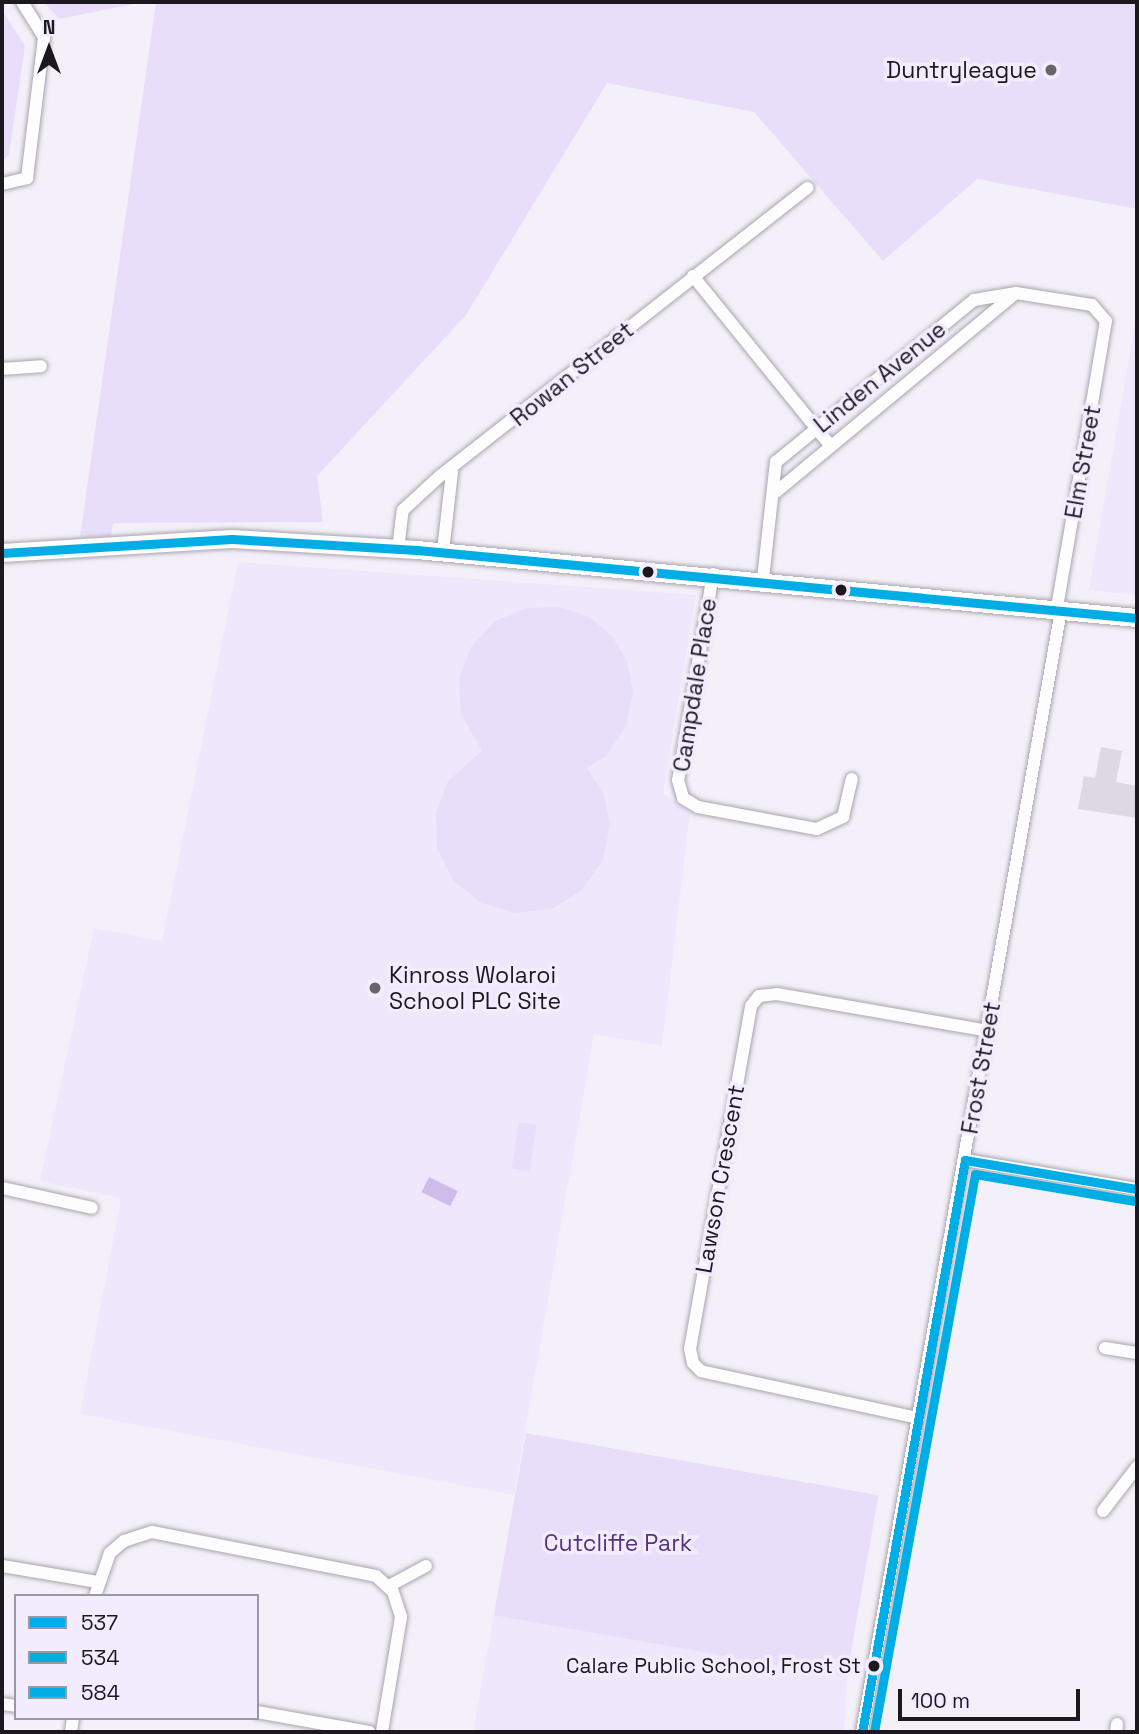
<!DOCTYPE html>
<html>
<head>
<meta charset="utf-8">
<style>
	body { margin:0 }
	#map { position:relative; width:1139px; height:1734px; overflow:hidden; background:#f4f0fa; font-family:"Space Grotesk",sans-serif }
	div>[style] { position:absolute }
	.built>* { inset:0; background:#efe7fc }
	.green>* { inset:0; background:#e9def9; transform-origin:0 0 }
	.water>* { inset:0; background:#d0bceb; transform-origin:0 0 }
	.building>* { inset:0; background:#ddd9e2 }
	.roads { filter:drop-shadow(0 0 2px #a8a5ad) drop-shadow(0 0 2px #a8a5ad) }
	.street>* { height:12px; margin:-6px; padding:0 6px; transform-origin:6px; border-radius:6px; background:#fdfdfe }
	.secondary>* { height:18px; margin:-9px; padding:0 9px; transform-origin:9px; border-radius:9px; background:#fdfdfe }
	.bus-1>* { height:9px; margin:-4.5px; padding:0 4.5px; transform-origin:4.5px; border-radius:4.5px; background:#01ade5 }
	.bus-2>* { height:9px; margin:-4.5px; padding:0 4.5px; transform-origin:4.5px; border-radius:4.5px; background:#01ade5 }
	.bus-3>* { height:9px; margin:-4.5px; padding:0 4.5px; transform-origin:4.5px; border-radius:4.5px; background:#01ade5 }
	.dots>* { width:19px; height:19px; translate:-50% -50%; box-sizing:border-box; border:4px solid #f3ecfe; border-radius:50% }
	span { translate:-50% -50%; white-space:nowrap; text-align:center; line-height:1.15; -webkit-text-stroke:7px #f3ecfe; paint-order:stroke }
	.bus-label { font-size:21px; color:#1b1820 }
	.right { translate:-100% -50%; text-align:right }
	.poi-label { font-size:23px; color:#1b1820 }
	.left { translate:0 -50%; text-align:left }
	.street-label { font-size:23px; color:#1b1820 }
	.park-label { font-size:23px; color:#56337d }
	.frame { position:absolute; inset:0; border:4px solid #1b1820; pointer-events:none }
	.legend { position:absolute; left:14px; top:1594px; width:245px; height:126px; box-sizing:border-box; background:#f3ecfe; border:2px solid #9d97a5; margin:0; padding:9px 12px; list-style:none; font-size:21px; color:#1b1820 }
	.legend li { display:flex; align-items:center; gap:14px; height:35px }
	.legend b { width:35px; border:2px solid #9d97a5 }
	.north { position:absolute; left:14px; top:14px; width:70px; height:70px; -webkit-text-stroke:5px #f3ecfe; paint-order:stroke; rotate:0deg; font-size:19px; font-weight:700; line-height:28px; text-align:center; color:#1b1820 }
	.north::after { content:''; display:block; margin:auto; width:24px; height:32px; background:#1b1820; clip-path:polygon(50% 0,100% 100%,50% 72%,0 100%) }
	.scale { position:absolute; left:898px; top:1689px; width:182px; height:32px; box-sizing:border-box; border:4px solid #1b1820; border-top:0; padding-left:9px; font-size:21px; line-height:24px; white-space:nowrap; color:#1b1820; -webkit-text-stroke:5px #f3ecfe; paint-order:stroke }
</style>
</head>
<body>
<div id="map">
	<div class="built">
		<div style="clip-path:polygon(1137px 311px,1137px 595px,1089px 590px)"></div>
		<div style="clip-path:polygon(238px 562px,696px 595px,663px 793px,690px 812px,662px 1046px,594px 1034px,514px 1495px,80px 1414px,121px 1198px,40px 1181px,94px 928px,162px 941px)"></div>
		<div style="clip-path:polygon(494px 1615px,847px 1674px,844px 1732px,473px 1732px)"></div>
	</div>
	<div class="green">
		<div style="clip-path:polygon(44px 2px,145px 2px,59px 19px)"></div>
		<div style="clip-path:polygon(156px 2px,1137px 2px,1137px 209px,977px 179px,883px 261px,754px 112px,607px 83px,466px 315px,317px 476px,323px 522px,113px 523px,111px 536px,80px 537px)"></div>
		<div style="clip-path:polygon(2px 10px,25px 46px,9px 155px,2px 161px)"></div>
		<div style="clip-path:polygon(560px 607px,589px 617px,612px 636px,627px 661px,633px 691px,626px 726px,606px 756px,587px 768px,604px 795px,610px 825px,603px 860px,582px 890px,552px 909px,516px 913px,481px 903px,453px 880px,437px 848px,436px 813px,448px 781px,482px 751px,461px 714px,459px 679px,471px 647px,494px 622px,526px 608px)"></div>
		<div style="left:519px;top:1122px;width:18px;height:47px;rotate:9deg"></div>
		<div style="left:526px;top:1433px;width:358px;height:185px;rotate:10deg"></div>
	</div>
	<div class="water">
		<div style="left:429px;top:1177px;width:32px;height:17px;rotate:26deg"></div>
	</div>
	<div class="building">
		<div style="clip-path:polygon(1101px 747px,1122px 751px,1116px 782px,1137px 786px,1137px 818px,1078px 809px,1084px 776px,1095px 778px)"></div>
	</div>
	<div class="roads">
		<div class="street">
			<div style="left:2px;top:184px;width:26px;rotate:-13deg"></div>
			<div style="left:27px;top:178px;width:142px;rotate:-83.1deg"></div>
			<div style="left:44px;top:37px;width:41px;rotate:-122.2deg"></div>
			<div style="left:693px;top:276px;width:216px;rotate:51deg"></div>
			<div style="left:2px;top:369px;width:39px;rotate:-4deg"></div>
			<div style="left:776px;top:492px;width:308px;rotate:-39.7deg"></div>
			<div style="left:398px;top:549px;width:39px;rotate:-83deg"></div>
			<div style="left:403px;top:510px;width:50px;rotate:-42.6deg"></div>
			<div style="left:440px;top:476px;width:467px;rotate:-38.1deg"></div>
			<div style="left:443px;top:551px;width:80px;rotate:-83.5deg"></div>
			<div style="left:713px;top:574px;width:209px;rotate:99.6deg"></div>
			<div style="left:678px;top:780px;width:19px;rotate:74deg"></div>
			<div style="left:683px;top:798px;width:17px;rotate:31deg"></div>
			<div style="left:698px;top:807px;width:121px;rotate:10.5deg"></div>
			<div style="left:817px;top:829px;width:29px;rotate:-25deg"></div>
			<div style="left:843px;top:817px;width:39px;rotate:-77deg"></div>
			<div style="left:763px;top:579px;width:118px;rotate:-83.7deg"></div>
			<div style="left:776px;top:462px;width:256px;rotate:-39.3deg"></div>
			<div style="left:974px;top:300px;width:43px;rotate:-9.5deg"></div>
			<div style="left:1016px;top:293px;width:77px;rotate:9deg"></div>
			<div style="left:1092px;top:305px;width:21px;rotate:49deg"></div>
			<div style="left:1106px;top:321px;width:292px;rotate:99.7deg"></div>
			<div style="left:965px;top:1160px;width:174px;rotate:9.6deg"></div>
			<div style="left:2px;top:1188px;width:92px;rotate:12.5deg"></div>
			<div style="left:1105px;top:1348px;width:32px;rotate:9deg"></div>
			<div style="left:918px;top:1418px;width:222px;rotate:-167.8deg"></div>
			<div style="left:701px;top:1371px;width:11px;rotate:-135deg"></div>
			<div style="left:693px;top:1363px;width:14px;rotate:-102deg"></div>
			<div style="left:690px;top:1349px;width:348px;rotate:-79.9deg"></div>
			<div style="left:751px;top:1006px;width:13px;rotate:-51deg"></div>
			<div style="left:759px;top:996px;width:18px;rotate:-6deg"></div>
			<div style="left:777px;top:994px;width:214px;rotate:9.9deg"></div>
			<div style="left:1103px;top:1511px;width:56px;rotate:-52.3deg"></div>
			<div style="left:2px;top:1566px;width:97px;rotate:9.5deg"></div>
			<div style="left:389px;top:1586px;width:42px;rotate:-28.4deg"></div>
			<div style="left:95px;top:1596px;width:46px;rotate:-70.8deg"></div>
			<div style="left:110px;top:1553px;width:18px;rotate:-41deg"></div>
			<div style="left:124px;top:1541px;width:29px;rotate:-18deg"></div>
			<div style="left:152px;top:1532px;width:228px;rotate:11.1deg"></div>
			<div style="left:376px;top:1576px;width:23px;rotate:43deg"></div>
			<div style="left:393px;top:1592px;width:26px;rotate:72deg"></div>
			<div style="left:401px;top:1617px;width:117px;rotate:99.4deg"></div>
			<div style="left:2px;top:1704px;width:14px;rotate:8deg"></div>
			<div style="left:257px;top:1712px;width:114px;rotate:10.1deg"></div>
			<div style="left:71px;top:1732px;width:14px;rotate:-82deg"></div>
			<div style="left:862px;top:1732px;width:1140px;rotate:-79.94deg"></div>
			<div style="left:1116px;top:1732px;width:8px;rotate:-83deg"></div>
		</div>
		<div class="secondary">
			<div style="left:2px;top:553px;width:230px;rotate:-3.5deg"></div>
			<div style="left:232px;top:539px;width:185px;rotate:3.4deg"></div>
			<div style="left:417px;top:550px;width:723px;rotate:5.4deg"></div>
		</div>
	</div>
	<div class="bus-1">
		<div style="left:2px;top:553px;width:230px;rotate:-3.5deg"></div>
		<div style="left:232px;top:539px;width:185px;rotate:3.4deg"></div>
		<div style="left:417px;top:550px;width:723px;rotate:5.4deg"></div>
	</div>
	<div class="bus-2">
		<div style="left:862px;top:1732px;width:581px;rotate:-79.79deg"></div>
		<div style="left:965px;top:1160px;width:174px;rotate:9.6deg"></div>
	</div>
	<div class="bus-3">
		<div style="left:874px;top:1732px;width:567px;rotate:-79.74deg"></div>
		<div style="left:975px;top:1174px;width:162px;rotate:9.6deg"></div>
	</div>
	<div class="dots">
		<div style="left:1051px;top:70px;background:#67646c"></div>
		<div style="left:648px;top:572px;background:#1b1820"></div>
		<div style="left:841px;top:590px;background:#1b1820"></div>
		<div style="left:375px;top:988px;background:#67646c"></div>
		<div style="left:874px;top:1666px;background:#1b1820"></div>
	</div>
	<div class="bus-label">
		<span class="right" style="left:861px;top:1666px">Calare Public School, Frost St</span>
	</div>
	<div class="poi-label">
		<span class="right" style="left:1037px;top:70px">Duntryleague</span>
		<span class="left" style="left:389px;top:988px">Kinross Wolaroi<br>School PLC Site</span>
	</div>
	<div class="street-label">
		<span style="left:572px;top:374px;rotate:-39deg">Rowan Street</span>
		<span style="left:880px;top:377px;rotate:-39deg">Linden Avenue</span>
		<span style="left:1083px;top:462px;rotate:-80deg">Elm Street</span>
		<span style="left:695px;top:685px;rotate:-81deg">Campdale Place</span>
		<span style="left:981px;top:1068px;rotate:-80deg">Frost Street</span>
		<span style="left:720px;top:1179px;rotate:-80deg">Lawson Crescent</span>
	</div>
	<div class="park-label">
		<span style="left:618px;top:1543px">Cutcliffe Park</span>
	</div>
	<div class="frame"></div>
	<ul class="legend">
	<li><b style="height:9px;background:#01ade5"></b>537</li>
	<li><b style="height:9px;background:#01ade5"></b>534</li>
	<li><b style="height:9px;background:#01ade5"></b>584</li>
	</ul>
	<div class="north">N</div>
	<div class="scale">100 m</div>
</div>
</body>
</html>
